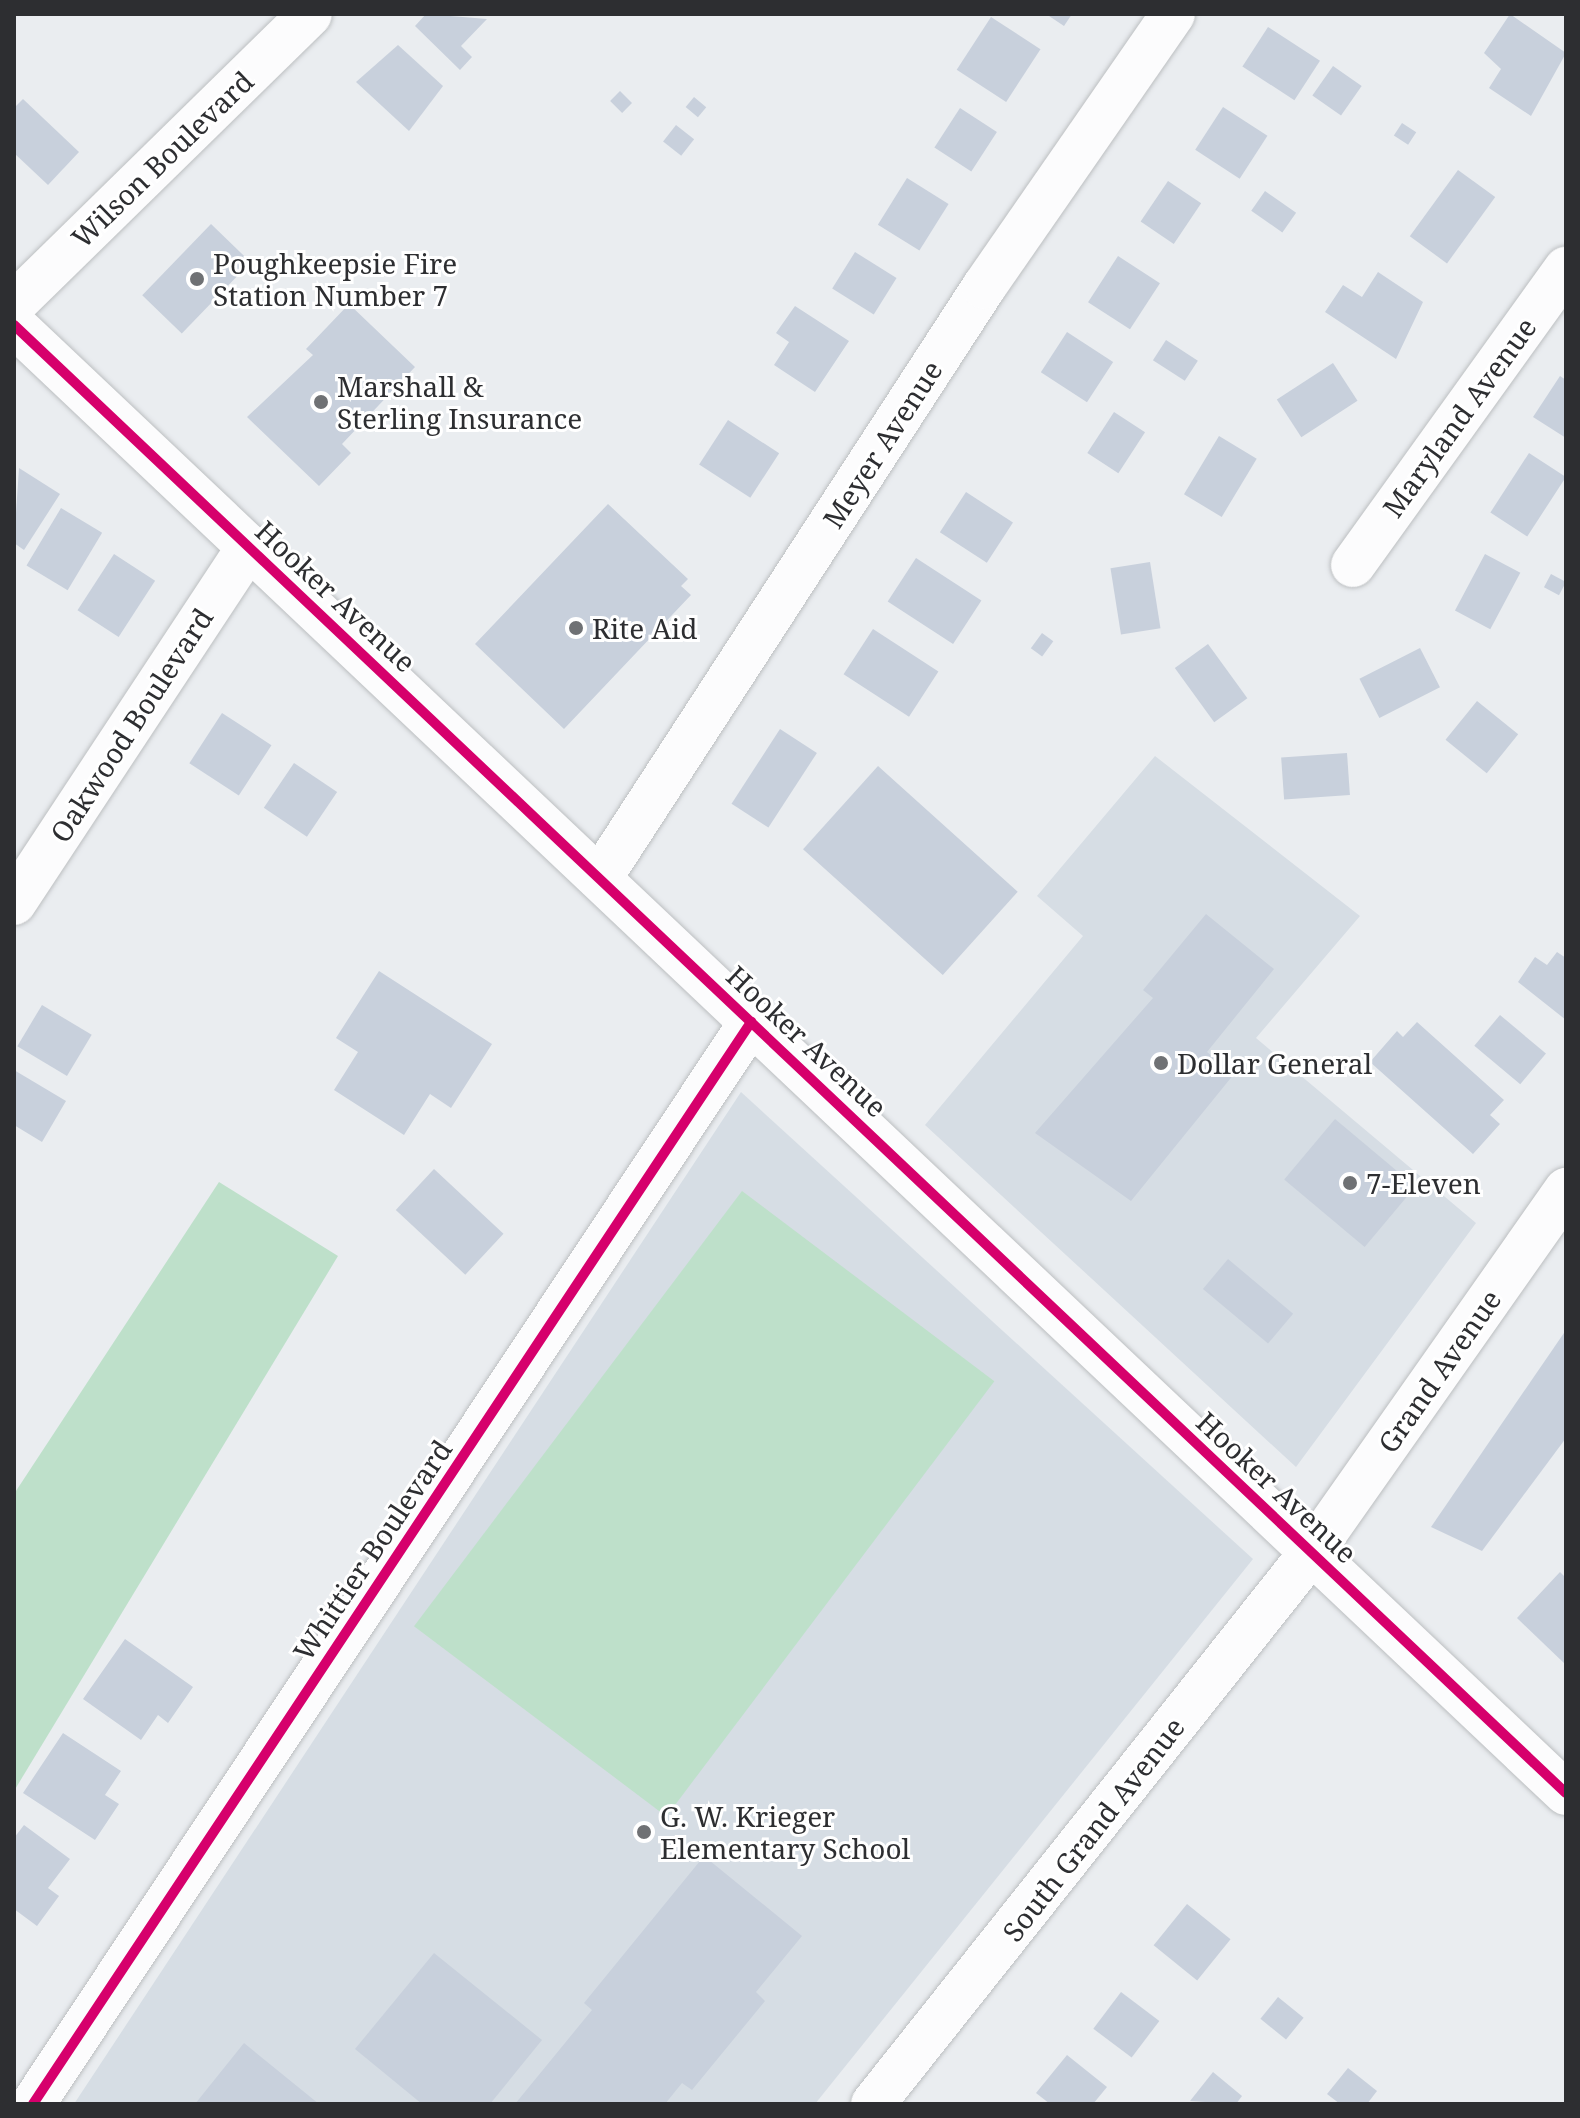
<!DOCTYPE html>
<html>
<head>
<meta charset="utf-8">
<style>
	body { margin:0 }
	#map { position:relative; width:1580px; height:2118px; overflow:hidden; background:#eaedf0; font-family:"Noto Serif",serif }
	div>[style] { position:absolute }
	.built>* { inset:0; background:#d6dde4 }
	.green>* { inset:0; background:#bee0ca; transform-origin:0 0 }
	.building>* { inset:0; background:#c8d0dc; transform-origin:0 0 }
	.roads { filter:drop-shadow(0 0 2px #bcbfc1) drop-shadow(0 0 2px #bcbfc1) }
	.minor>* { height:44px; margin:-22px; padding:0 22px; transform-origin:22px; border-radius:22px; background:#fcfcfd }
	.tertiary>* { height:44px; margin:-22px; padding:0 22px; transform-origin:22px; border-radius:22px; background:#fcfcfd }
	.cycleway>* { height:10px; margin:-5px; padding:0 5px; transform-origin:5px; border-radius:5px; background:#d6006c }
	.dots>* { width:22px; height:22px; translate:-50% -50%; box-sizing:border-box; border:4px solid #fff; border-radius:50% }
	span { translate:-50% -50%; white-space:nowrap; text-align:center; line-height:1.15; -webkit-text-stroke:6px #fff; paint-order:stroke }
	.street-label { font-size:28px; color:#2d2e31 }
	.poi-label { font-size:28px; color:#2d2e31 }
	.left { translate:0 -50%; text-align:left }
	.frame { position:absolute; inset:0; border:16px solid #2d2e31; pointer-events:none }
</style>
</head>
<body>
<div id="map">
	<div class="built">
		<div style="clip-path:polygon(1155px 756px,1360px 916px,1256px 1038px,1476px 1223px,1296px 1467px,925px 1125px,1083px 936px,1037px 896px)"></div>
		<div style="clip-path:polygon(741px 1092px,1253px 1559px,815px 2104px,74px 2104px)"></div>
	</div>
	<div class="green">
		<div style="clip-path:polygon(219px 1182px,338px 1256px,14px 1791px,14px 1494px)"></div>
		<div style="left:742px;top:1191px;width:316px;height:545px;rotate:37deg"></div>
	</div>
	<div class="building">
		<div style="clip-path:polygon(426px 14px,487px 19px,461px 46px,472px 57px,460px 70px,415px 26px)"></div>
		<div style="clip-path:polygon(1046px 14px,1072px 14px,1064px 26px)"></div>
		<div style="clip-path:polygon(1510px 14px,1566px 53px,1531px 116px,1489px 88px,1501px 69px,1484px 53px)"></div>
		<div style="left:991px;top:17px;width:59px;height:63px;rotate:33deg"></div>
		<div style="left:1268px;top:27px;width:62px;height:47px;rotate:33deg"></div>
		<div style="clip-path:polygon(398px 45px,443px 86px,409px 131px,356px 82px)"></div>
		<div style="left:1333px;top:66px;width:35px;height:36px;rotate:35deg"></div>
		<div style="left:620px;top:91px;width:17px;height:14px;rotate:45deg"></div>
		<div style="left:694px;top:97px;width:16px;height:13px;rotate:40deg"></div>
		<div style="clip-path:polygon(23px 99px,79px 152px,48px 185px,14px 153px,14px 108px)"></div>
		<div style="left:1223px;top:107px;width:53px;height:51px;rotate:33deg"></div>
		<div style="left:960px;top:108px;width:44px;height:47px;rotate:33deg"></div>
		<div style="left:1402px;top:123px;width:17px;height:15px;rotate:33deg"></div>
		<div style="left:676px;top:125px;width:23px;height:21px;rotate:38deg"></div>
		<div style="left:1458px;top:170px;width:46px;height:82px;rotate:36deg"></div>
		<div style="left:907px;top:178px;width:49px;height:55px;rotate:32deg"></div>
		<div style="left:1168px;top:181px;width:40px;height:49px;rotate:34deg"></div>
		<div style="left:1265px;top:191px;width:38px;height:24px;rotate:35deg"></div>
		<div style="left:211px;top:224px;width:55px;height:99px;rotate:44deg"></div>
		<div style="left:855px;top:252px;width:49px;height:43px;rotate:32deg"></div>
		<div style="left:1118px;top:256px;width:50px;height:55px;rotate:33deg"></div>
		<div style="clip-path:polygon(1378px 272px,1423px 302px,1396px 359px,1325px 312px,1343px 285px,1362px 297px)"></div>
		<div style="clip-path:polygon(349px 304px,415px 367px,342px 444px,351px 453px,319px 486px,247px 417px,313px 355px,306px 349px)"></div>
		<div style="clip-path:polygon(795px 306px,849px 341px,815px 392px,774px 365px,789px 342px,776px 333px)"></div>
		<div style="left:1067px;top:332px;width:55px;height:48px;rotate:33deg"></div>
		<div style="left:1166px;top:340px;width:38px;height:24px;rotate:33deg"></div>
		<div style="left:1333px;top:363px;width:45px;height:67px;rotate:57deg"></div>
		<div style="clip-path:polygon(1560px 376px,1566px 380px,1566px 438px,1533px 417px)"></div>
		<div style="left:1114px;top:412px;width:37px;height:49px;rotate:33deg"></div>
		<div style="left:728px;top:420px;width:61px;height:53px;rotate:33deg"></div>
		<div style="left:1219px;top:436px;width:44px;height:68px;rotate:31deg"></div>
		<div style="left:1529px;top:453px;width:44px;height:71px;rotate:33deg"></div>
		<div style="clip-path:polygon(19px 468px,60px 494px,24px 550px,14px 543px)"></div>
		<div style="left:966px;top:492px;width:56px;height:48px;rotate:33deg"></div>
		<div style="clip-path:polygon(608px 504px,688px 579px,681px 586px,691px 595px,564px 729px,475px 644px)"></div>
		<div style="left:61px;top:508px;width:48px;height:67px;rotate:31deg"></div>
		<div style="left:114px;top:554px;width:49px;height:67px;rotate:33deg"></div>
		<div style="left:1485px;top:554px;width:40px;height:64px;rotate:28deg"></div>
		<div style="left:916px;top:558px;width:78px;height:52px;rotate:33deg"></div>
		<div style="left:1150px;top:562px;width:67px;height:40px;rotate:81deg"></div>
		<div style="left:1551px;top:574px;width:17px;height:15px;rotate:28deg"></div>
		<div style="left:873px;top:629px;width:78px;height:54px;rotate:33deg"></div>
		<div style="left:1042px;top:633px;width:14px;height:19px;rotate:36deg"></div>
		<div style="left:1208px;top:644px;width:67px;height:41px;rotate:54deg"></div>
		<div style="left:1420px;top:648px;width:44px;height:68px;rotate:63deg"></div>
		<div style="left:1477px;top:701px;width:53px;height:50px;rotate:39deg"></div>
		<div style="left:222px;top:713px;width:59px;height:60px;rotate:33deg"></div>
		<div style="left:780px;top:729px;width:44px;height:89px;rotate:33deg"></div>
		<div style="left:1347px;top:753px;width:42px;height:66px;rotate:86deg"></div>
		<div style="left:294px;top:763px;width:52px;height:54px;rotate:34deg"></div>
		<div style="left:878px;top:766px;width:188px;height:112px;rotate:42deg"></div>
		<div style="clip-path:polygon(1206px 914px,1274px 969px,1207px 1052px,1234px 1074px,1131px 1201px,1035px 1133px,1153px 998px,1143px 990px)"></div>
		<div style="clip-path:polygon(1557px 952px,1566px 958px,1566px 1020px,1518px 982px,1535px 957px,1547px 965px)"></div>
		<div style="clip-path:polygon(379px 971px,492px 1044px,451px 1108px,430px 1094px,404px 1135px,334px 1090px,358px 1052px,336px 1038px)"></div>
		<div style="left:42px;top:1005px;width:58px;height:48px;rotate:31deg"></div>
		<div style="left:1500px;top:1015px;width:60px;height:40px;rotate:40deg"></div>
		<div style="clip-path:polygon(1417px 1022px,1504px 1100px,1490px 1115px,1500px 1124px,1473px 1154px,1370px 1062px,1397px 1031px,1403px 1037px)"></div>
		<div style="clip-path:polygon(14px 1070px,66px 1101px,42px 1142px,14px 1125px)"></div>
		<div style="left:1335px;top:1119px;width:105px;height:79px;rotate:40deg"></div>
		<div style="left:434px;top:1169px;width:95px;height:56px;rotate:43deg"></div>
		<div style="left:1228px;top:1259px;width:85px;height:39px;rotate:40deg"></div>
		<div style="clip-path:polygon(1566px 1330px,1566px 1438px,1482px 1551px,1431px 1527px)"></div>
		<div style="clip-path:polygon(1560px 1572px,1566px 1578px,1566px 1665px,1517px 1618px)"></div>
		<div style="clip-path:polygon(125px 1639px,193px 1687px,168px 1723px,158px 1715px,141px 1740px,83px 1699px)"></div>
		<div style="clip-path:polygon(63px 1733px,121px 1771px,105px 1795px,119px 1804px,95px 1840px,23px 1793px)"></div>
		<div style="clip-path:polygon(24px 1825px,70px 1859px,48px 1888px,59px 1896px,37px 1926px,14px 1909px,14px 1838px)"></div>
		<div style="clip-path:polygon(704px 1856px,802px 1936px,756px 1992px,765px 2001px,692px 2090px,682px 2083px,665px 2104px,515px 2104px,592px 2010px,584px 2003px)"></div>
		<div style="left:1187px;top:1904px;width:56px;height:53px;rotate:39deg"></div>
		<div style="clip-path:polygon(434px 1953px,542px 2040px,490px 2104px,422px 2104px,355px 2049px)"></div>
		<div style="left:1121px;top:1992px;width:48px;height:46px;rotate:37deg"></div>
		<div style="left:1278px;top:1997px;width:33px;height:28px;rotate:39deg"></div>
		<div style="clip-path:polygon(244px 2043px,319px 2104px,195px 2104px)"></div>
		<div style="clip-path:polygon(1067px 2055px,1107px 2087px,1093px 2104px,1050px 2104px,1036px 2093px)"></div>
		<div style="clip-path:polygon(1348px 2068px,1377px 2091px,1367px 2104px,1340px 2104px,1327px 2094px)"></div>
		<div style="clip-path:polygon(1213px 2072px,1242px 2096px,1236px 2104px,1190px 2101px)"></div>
	</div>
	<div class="roads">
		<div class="minor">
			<div style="left:14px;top:304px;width:414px;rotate:-44.4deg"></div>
			<div style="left:1353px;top:565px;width:365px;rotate:-54.3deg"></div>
			<div style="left:600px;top:878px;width:705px;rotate:-56.99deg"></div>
			<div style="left:984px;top:287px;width:332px;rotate:-55.3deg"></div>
			<div style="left:14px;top:903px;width:427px;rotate:-56.6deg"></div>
			<div style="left:33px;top:2104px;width:1299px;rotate:-56.43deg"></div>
			<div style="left:873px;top:2104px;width:704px;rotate:-51.52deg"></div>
			<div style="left:1311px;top:1553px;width:444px;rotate:-54.9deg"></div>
		</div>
		<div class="tertiary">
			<div style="left:14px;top:325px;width:2136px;rotate:43.41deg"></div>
		</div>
	</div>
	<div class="cycleway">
		<div style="left:14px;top:325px;width:2136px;rotate:43.41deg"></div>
		<div style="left:33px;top:2104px;width:1299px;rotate:-56.43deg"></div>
	</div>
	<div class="dots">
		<div style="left:197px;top:279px;background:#6f7174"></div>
		<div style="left:321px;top:402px;background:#6f7174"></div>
		<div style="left:576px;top:628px;background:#6f7174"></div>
		<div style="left:1161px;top:1063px;background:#6f7174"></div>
		<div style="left:1350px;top:1183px;background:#6f7174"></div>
		<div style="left:644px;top:1832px;background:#6f7174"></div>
	</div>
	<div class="street-label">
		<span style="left:162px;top:159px;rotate:-44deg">Wilson Boulevard</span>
		<span style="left:1459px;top:417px;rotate:-54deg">Maryland Avenue</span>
		<span style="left:882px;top:444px;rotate:-57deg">Meyer Avenue</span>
		<span style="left:336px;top:596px;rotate:43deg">Hooker Avenue</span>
		<span style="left:131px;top:725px;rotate:-57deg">Oakwood Boulevard</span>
		<span style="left:807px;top:1041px;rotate:43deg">Hooker Avenue</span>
		<span style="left:1439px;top:1371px;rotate:-55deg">Grand Avenue</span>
		<span style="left:1277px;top:1487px;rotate:43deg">Hooker Avenue</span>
		<span style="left:372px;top:1550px;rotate:-56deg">Whittier Boulevard</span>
		<span style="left:1093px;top:1829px;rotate:-52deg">South Grand Avenue</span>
	</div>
	<div class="poi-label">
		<span class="left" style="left:213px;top:279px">Poughkeepsie Fire<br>Station Number 7</span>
		<span class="left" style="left:337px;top:402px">Marshall &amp;<br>Sterling Insurance</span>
		<span class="left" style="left:592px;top:628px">Rite Aid</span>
		<span class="left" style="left:1177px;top:1063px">Dollar General</span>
		<span class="left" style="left:1366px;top:1183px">7-Eleven</span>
		<span class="left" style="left:660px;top:1832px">G. W. Krieger<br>Elementary School</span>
	</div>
	<div class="frame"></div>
</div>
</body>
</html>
